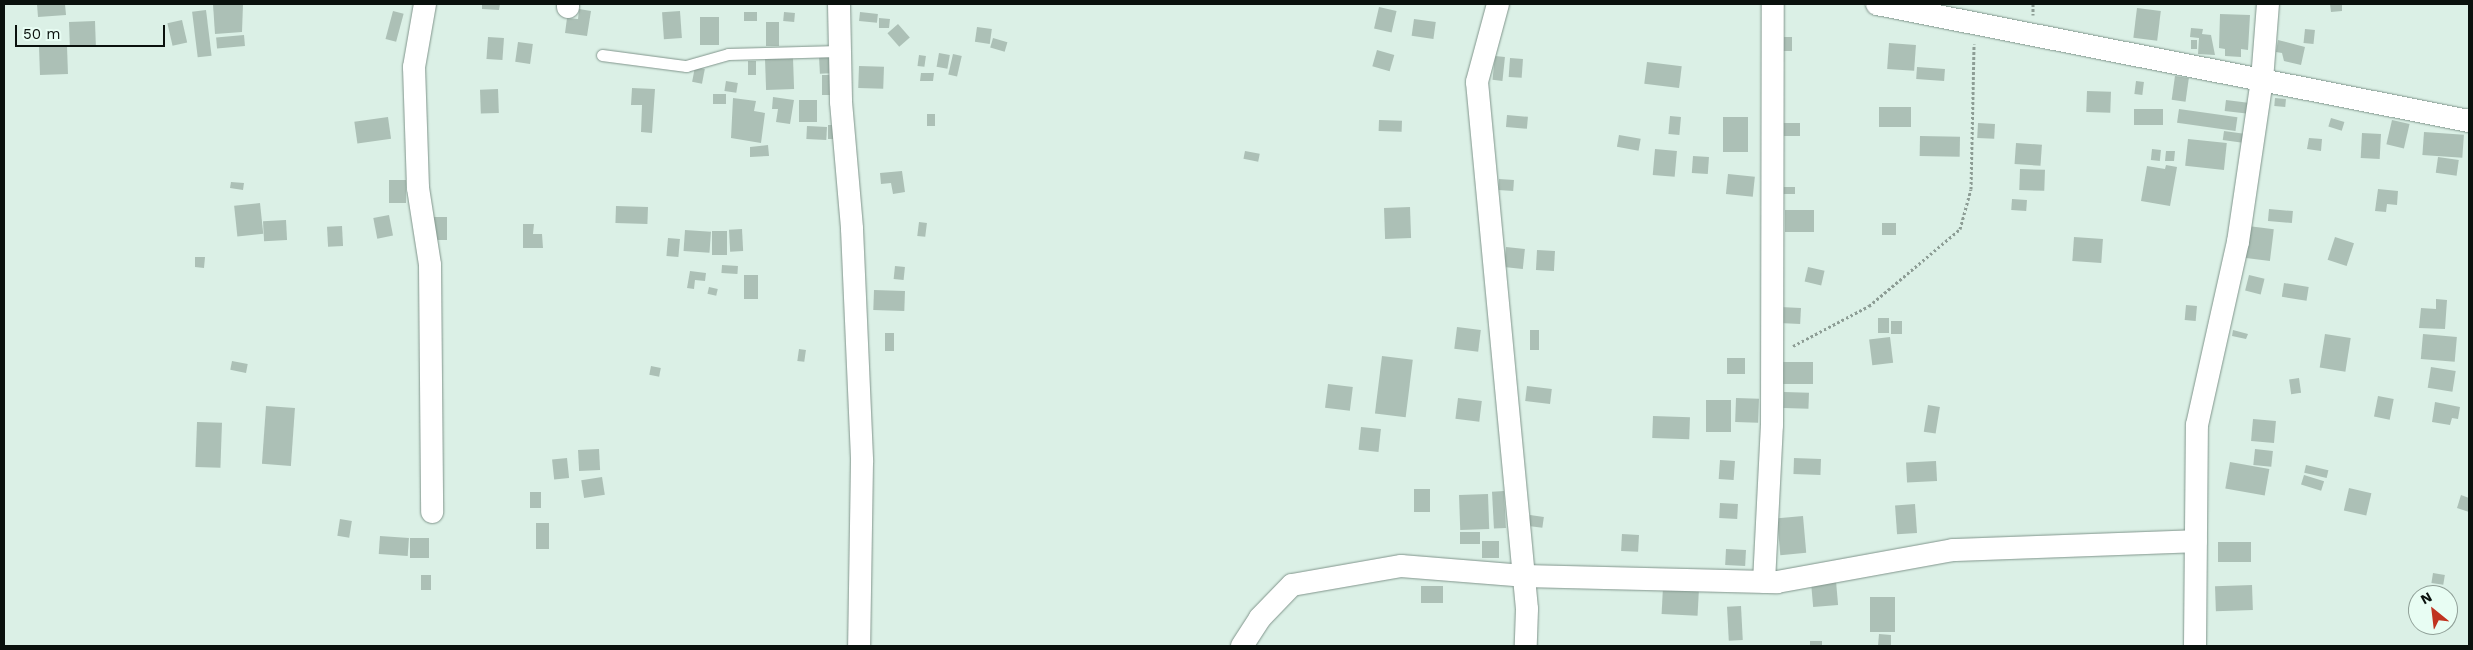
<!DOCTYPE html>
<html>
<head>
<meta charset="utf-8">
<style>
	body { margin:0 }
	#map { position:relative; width:2473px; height:650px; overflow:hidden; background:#dbf0e6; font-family:"Work Sans",sans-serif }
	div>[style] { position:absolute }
	.building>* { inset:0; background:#acc0b6; transform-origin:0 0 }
	.path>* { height:3px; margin-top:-1.5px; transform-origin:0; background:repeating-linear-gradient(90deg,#8d9d95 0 2.5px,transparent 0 5px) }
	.roads { filter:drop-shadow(0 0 1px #81958c) drop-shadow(0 0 1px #81958c) }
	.service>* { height:11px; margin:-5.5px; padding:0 5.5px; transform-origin:5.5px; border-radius:5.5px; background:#fff }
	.minor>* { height:22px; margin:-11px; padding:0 11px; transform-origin:11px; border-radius:11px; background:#fff }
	span { translate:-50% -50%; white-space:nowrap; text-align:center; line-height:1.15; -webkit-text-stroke:5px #e8fdf3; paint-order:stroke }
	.frame { position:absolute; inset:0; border:5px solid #0a110d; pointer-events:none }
	.north { position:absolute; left:2408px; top:585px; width:50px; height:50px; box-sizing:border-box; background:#e8fdf3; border:1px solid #8f9f97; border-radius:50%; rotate:331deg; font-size:14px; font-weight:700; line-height:20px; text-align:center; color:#0a110d }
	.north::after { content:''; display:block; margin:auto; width:18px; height:22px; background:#c03320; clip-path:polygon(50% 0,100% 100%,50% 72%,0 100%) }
	.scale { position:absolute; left:15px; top:25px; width:150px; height:22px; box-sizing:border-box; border:2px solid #0a110d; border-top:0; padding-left:6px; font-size:15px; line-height:18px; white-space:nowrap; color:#0a110d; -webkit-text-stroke:4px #e8fdf3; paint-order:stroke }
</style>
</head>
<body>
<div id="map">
	<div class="building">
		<div style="clip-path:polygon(37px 4px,65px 4px,66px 15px,38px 17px)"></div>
		<div style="clip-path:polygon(213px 4px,243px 4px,242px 32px,215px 34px)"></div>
		<div style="clip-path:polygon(482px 4px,500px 4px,499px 10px,482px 9px)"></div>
		<div style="clip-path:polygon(2330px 4px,2342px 4px,2342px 11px,2331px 12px)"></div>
		<div style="left:1379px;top:7px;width:18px;height:22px;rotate:13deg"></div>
		<div style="left:2137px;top:8px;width:24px;height:30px;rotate:7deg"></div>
		<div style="clip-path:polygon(579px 9px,591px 11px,587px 36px,565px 33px,567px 18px,578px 19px)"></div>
		<div style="left:206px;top:10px;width:46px;height:14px;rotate:83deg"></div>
		<div style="left:393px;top:11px;width:11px;height:29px;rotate:15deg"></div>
		<div style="left:680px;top:11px;width:27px;height:18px;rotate:86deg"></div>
		<div style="left:744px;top:12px;width:13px;height:9px"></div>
		<div style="left:784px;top:12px;width:11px;height:9px;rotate:5deg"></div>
		<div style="left:860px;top:12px;width:18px;height:9px;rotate:6deg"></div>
		<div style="clip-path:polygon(2220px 14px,2250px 15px,2248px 50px,2241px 49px,2241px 57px,2225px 56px,2225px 49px,2219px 48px)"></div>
		<div style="left:700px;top:17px;width:19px;height:28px"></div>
		<div style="clip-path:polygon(879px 18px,890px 19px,889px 28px,879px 28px)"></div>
		<div style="left:1414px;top:19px;width:22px;height:17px;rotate:8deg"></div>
		<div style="left:182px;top:20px;width:23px;height:15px;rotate:77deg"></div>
		<div style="left:95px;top:21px;width:25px;height:26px;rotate:88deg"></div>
		<div style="left:766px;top:22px;width:13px;height:24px"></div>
		<div style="left:898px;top:24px;width:18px;height:14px;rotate:49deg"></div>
		<div style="left:977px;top:27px;width:15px;height:15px;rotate:8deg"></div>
		<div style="clip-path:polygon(2191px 28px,2203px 29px,2202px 34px,2211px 35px,2215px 55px,2198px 54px,2199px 38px,2190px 37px)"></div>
		<div style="left:2305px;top:29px;width:10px;height:14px;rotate:6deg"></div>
		<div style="left:244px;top:35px;width:11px;height:28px;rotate:85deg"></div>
		<div style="left:488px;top:37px;width:16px;height:22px;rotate:4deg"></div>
		<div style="left:1778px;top:37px;width:14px;height:14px"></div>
		<div style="left:993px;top:38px;width:15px;height:10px;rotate:16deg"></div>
		<div style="left:2191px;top:40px;width:6px;height:9px"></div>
		<div style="clip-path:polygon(2278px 40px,2305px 47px,2301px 65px,2284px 61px,2282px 53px,2276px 52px)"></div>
		<div style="left:518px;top:42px;width:15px;height:20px;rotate:8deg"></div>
		<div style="left:1889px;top:43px;width:27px;height:26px;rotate:4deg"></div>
		<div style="left:67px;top:46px;width:28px;height:28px;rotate:88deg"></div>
		<div style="left:1377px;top:50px;width:18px;height:17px;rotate:16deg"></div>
		<div style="left:939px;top:53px;width:11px;height:14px;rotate:10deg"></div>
		<div style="left:953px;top:54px;width:9px;height:21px;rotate:13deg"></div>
		<div style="left:919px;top:55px;width:7px;height:11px;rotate:8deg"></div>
		<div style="left:833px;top:56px;width:17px;height:14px;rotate:87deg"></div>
		<div style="left:1495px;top:56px;width:10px;height:24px;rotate:6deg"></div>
		<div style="left:793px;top:58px;width:31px;height:28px;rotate:88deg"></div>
		<div style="left:1510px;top:58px;width:13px;height:19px;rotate:4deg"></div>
		<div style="left:748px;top:61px;width:8px;height:14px"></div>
		<div style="left:1647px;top:62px;width:35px;height:22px;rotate:7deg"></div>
		<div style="left:859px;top:66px;width:25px;height:22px;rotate:2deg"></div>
		<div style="left:695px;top:67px;width:10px;height:15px;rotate:11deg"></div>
		<div style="left:1917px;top:67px;width:28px;height:12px;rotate:4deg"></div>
		<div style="clip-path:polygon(921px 73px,934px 73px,933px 81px,920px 81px)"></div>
		<div style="left:822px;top:75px;width:16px;height:20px"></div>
		<div style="left:2175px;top:76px;width:14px;height:24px;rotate:8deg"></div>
		<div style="left:726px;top:81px;width:12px;height:10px;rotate:9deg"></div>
		<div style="left:2136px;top:81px;width:8px;height:13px;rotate:7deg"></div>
		<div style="clip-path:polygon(632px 88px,655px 89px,652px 133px,641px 132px,642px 105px,631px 105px)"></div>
		<div style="left:498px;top:89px;width:24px;height:18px;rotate:88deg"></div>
		<div style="left:2087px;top:91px;width:24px;height:21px;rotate:2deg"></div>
		<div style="left:713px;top:94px;width:13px;height:10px"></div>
		<div style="clip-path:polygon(773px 97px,794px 100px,790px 124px,776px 122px,778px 109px,772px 109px)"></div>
		<div style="clip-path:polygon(733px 98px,756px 101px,754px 111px,765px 113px,761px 143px,731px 138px)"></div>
		<div style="left:2275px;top:98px;width:11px;height:8px;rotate:5deg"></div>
		<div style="left:799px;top:100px;width:18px;height:22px"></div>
		<div style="left:2226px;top:100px;width:24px;height:11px;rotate:7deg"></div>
		<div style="left:1879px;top:107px;width:32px;height:20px"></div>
		<div style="left:2134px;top:109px;width:29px;height:16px"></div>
		<div style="left:2179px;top:109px;width:59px;height:14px;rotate:8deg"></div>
		<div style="left:927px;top:114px;width:8px;height:12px"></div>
		<div style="left:1507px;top:115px;width:21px;height:12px;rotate:5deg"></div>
		<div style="left:1670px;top:116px;width:11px;height:18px;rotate:5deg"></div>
		<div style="left:388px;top:117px;width:22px;height:34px;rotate:82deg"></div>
		<div style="left:1723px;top:117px;width:25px;height:35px"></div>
		<div style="left:2331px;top:118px;width:14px;height:9px;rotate:17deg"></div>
		<div style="left:1379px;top:120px;width:23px;height:11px;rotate:2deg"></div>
		<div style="left:2392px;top:120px;width:18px;height:25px;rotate:13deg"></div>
		<div style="left:1780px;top:123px;width:20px;height:13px"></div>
		<div style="left:1978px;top:123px;width:17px;height:15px;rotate:3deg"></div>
		<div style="left:828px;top:125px;width:9px;height:14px"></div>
		<div style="left:807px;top:126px;width:20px;height:13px;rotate:3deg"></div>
		<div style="left:2224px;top:131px;width:22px;height:9px;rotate:8deg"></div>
		<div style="left:2424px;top:132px;width:40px;height:23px;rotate:4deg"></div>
		<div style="left:2362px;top:133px;width:19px;height:25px;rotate:3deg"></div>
		<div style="left:1619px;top:135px;width:22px;height:12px;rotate:10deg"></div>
		<div style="left:1920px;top:136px;width:40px;height:20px;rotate:1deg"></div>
		<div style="clip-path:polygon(2309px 138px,2322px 139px,2321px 151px,2307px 149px)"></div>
		<div style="left:2188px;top:139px;width:39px;height:27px;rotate:6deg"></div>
		<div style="left:2016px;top:143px;width:26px;height:21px;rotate:4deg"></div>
		<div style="clip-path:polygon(768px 145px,769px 156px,750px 157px,750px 147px)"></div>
		<div style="left:1655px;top:149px;width:22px;height:26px;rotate:5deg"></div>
		<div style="left:2152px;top:149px;width:9px;height:11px;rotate:6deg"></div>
		<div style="left:1245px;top:151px;width:15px;height:8px;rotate:11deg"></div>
		<div style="clip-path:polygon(2166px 151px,2175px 151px,2174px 161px,2165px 161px)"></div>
		<div style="left:1693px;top:156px;width:16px;height:17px;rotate:4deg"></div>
		<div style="left:2438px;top:157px;width:21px;height:16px;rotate:8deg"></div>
		<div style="clip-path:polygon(2166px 165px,2177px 167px,2170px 206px,2141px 201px,2147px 166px,2165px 169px)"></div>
		<div style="left:2020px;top:169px;width:25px;height:21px;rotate:2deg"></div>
		<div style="clip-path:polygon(902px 171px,905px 192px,893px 194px,891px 183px,881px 184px,880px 173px)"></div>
		<div style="left:1728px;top:174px;width:27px;height:20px;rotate:6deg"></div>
		<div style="left:1499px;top:179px;width:15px;height:11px;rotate:4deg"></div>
		<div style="left:389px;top:180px;width:17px;height:23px"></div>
		<div style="clip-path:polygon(231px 182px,244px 183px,243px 190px,230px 188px)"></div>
		<div style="left:1781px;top:187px;width:14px;height:7px"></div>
		<div style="clip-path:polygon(2378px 189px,2398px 191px,2397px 205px,2387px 204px,2386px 212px,2375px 211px)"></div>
		<div style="left:2012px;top:199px;width:15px;height:11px;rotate:4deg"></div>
		<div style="left:260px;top:203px;width:31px;height:26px;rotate:84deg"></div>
		<div style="left:616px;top:206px;width:32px;height:17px;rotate:2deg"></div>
		<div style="left:1410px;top:207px;width:31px;height:26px;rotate:88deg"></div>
		<div style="left:2269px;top:209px;width:24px;height:12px;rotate:5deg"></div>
		<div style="left:1785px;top:210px;width:29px;height:22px"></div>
		<div style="left:389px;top:215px;width:21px;height:16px;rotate:79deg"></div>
		<div style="left:429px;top:217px;width:18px;height:23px"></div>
		<div style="left:286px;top:220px;width:20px;height:23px;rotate:87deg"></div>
		<div style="left:919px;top:222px;width:8px;height:14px;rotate:7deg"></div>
		<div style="left:1882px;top:223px;width:14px;height:12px"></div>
		<div style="clip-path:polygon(523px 224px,534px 224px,533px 234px,542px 234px,543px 248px,523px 248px)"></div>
		<div style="left:342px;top:226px;width:20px;height:15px;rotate:87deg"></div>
		<div style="left:2248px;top:226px;width:26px;height:32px;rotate:7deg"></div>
		<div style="left:742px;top:229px;width:22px;height:13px;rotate:87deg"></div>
		<div style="left:685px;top:230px;width:26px;height:21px;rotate:4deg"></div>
		<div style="left:712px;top:231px;width:15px;height:24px"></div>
		<div style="left:2074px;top:237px;width:29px;height:24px;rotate:4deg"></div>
		<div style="left:2335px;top:237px;width:20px;height:24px;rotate:18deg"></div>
		<div style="left:668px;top:238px;width:12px;height:18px;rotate:5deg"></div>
		<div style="left:1506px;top:247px;width:19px;height:20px;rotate:6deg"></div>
		<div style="left:1537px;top:250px;width:18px;height:20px;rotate:3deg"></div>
		<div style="clip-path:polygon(195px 257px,205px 257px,204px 268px,195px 267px)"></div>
		<div style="left:722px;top:265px;width:16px;height:8px;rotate:4deg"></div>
		<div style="left:895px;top:266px;width:10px;height:13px;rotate:6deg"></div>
		<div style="left:1808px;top:267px;width:17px;height:15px;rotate:13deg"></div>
		<div style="clip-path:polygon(690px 271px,706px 273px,705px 281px,695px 280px,694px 289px,687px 288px)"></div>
		<div style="left:744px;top:275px;width:14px;height:24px"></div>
		<div style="left:2249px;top:275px;width:16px;height:16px;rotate:14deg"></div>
		<div style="left:2284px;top:283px;width:25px;height:14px;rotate:9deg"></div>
		<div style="left:709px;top:287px;width:9px;height:7px;rotate:13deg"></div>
		<div style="left:874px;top:290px;width:31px;height:20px;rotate:2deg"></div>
		<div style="clip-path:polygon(2436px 299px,2447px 300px,2445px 329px,2419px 328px,2421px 308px,2436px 309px)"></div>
		<div style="left:2186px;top:305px;width:11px;height:15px;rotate:5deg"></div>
		<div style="left:1780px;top:307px;width:21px;height:16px;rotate:3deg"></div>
		<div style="left:1878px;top:318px;width:11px;height:15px"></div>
		<div style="left:1891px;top:321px;width:11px;height:13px"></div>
		<div style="left:1457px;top:327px;width:24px;height:22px;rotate:7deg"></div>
		<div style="left:1530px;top:330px;width:9px;height:20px"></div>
		<div style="clip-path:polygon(2233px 330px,2248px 334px,2246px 339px,2232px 336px)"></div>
		<div style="left:885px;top:333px;width:9px;height:18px"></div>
		<div style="left:2325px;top:334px;width:26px;height:34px;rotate:9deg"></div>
		<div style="left:2423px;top:334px;width:34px;height:25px;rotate:5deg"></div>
		<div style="left:1890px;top:337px;width:26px;height:21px;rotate:83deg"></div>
		<div style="left:799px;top:349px;width:7px;height:12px;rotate:8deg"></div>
		<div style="left:1382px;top:356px;width:31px;height:58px;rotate:7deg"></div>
		<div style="left:1727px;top:358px;width:18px;height:16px"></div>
		<div style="left:232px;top:361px;width:16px;height:9px;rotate:11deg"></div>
		<div style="left:1782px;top:362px;width:31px;height:22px"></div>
		<div style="left:651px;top:366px;width:10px;height:9px;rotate:11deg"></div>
		<div style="left:2431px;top:367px;width:25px;height:21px;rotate:9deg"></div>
		<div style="left:2299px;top:378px;width:15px;height:10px;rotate:82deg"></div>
		<div style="left:1328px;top:384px;width:25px;height:24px;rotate:7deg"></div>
		<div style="left:1527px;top:386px;width:25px;height:15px;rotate:7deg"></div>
		<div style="left:1784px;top:392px;width:25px;height:16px;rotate:2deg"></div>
		<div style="left:2378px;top:396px;width:16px;height:21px;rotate:11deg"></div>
		<div style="left:1458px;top:398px;width:24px;height:21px;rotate:7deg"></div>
		<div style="left:1736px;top:398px;width:23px;height:24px;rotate:2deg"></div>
		<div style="left:1706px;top:400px;width:25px;height:32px"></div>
		<div style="clip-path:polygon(2435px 402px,2460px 407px,2458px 419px,2452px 418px,2450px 425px,2432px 422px)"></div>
		<div style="left:1928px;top:405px;width:12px;height:27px;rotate:9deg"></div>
		<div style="left:266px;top:406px;width:29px;height:58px;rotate:4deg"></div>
		<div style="left:1653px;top:416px;width:37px;height:22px;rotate:2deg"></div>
		<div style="left:2253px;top:419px;width:23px;height:22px;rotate:5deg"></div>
		<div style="left:197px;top:422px;width:25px;height:45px;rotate:2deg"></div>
		<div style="left:1361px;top:427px;width:20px;height:23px;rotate:6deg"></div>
		<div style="left:599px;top:449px;width:21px;height:21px;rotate:87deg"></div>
		<div style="left:2255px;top:449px;width:18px;height:16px;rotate:6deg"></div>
		<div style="left:567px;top:458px;width:20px;height:15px;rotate:84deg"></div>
		<div style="left:1794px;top:458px;width:27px;height:16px;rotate:2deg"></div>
		<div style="left:1720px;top:460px;width:15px;height:19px;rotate:4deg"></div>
		<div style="left:1936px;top:461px;width:20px;height:30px;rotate:87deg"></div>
		<div style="left:2230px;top:462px;width:40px;height:27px;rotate:10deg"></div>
		<div style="left:2306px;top:465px;width:23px;height:8px;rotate:13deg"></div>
		<div style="left:2304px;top:475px;width:21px;height:10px;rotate:17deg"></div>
		<div style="left:602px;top:477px;width:18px;height:21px;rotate:81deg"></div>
		<div style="left:2349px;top:488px;width:23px;height:23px;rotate:13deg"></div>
		<div style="left:1414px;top:489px;width:16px;height:23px"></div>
		<div style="left:1504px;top:491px;width:37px;height:12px;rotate:87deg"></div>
		<div style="left:530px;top:492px;width:11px;height:16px"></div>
		<div style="left:1488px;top:494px;width:35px;height:29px;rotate:88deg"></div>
		<div style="clip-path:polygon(2461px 495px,2469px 498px,2469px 512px,2457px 508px)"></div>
		<div style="left:1720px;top:503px;width:18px;height:15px;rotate:3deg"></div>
		<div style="left:1915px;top:504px;width:29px;height:20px;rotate:86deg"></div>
		<div style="left:1530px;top:515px;width:14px;height:11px;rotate:8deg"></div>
		<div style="left:1803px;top:516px;width:37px;height:26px;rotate:85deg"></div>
		<div style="left:340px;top:519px;width:12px;height:17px;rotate:9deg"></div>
		<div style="left:536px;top:523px;width:13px;height:26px"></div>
		<div style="left:1460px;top:532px;width:20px;height:12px"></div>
		<div style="left:1622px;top:534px;width:17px;height:17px;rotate:3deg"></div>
		<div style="left:380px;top:536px;width:29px;height:18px;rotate:4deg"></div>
		<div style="left:410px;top:538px;width:19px;height:20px"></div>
		<div style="left:1482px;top:541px;width:17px;height:17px"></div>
		<div style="left:2218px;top:542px;width:33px;height:20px"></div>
		<div style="left:1726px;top:549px;width:20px;height:16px;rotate:3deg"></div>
		<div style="left:2433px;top:573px;width:12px;height:10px;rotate:9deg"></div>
		<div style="left:421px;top:575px;width:10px;height:15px"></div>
		<div style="left:1836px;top:581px;width:24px;height:25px;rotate:85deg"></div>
		<div style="left:2252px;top:585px;width:25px;height:37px;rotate:88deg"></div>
		<div style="left:1421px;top:586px;width:22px;height:17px"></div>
		<div style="left:1663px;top:587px;width:36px;height:27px;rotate:3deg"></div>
		<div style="left:1870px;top:597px;width:25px;height:35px"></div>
		<div style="left:1741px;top:606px;width:34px;height:14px;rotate:87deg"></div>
		<div style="clip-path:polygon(1879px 634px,1891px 635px,1891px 646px,1878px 646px)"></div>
		<div style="left:1810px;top:641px;width:12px;height:5px"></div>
	</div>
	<div class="path">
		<div style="left:2033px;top:4px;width:11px;rotate:90deg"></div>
		<div style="left:1793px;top:346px;width:86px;rotate:-27.8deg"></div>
		<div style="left:1869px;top:306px;width:119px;rotate:-40.2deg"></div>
		<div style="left:1960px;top:229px;width:41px;rotate:-74.6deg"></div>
		<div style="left:1971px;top:189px;width:145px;rotate:-88.8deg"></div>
	</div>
	<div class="roads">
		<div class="service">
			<div style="left:602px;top:55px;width:85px;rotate:7.5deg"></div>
			<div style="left:686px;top:66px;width:44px;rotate:-15.9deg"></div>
			<div style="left:728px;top:54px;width:111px;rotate:-1.5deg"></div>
		</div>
		<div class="minor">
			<div style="left:425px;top:4px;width:64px;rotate:99.9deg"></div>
			<div style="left:414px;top:67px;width:121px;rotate:88.1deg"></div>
			<div style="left:418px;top:188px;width:78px;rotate:81.1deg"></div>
			<div style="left:430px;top:265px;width:247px;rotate:89.5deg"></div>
			<div style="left:568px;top:4px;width:3px;rotate:90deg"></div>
			<div style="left:839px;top:4px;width:98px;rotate:88.8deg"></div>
			<div style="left:841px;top:102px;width:127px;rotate:85deg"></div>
			<div style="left:852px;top:229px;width:233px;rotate:87.5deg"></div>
			<div style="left:862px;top:462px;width:184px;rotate:90.9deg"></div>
			<div style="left:1498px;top:4px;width:81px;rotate:105.1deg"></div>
			<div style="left:1477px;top:82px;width:529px;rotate:84.58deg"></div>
			<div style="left:1527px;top:609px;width:37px;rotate:92deg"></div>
			<div style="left:1877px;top:4px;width:603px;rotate:11.18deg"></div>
			<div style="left:1764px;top:582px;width:157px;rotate:-87.1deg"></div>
			<div style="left:1772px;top:425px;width:421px;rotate:-89.9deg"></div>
			<div style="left:1242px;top:646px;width:33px;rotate:-57deg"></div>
			<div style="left:1260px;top:618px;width:46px;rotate:-45.9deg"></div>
			<div style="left:1292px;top:585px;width:111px;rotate:-9.9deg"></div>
			<div style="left:1401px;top:566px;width:123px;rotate:4.6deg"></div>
			<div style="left:1524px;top:576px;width:253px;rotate:1.4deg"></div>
			<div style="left:1777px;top:582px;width:179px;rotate:-10.3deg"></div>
			<div style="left:1953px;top:550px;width:243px;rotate:-2.1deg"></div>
			<div style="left:2195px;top:646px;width:221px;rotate:-89.5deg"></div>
			<div style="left:2197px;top:425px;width:188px;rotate:-77.4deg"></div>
			<div style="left:2238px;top:242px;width:164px;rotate:-81.6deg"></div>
			<div style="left:2262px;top:80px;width:76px;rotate:-85.5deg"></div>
		</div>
	</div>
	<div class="frame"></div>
	<div class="north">N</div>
	<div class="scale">50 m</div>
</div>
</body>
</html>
